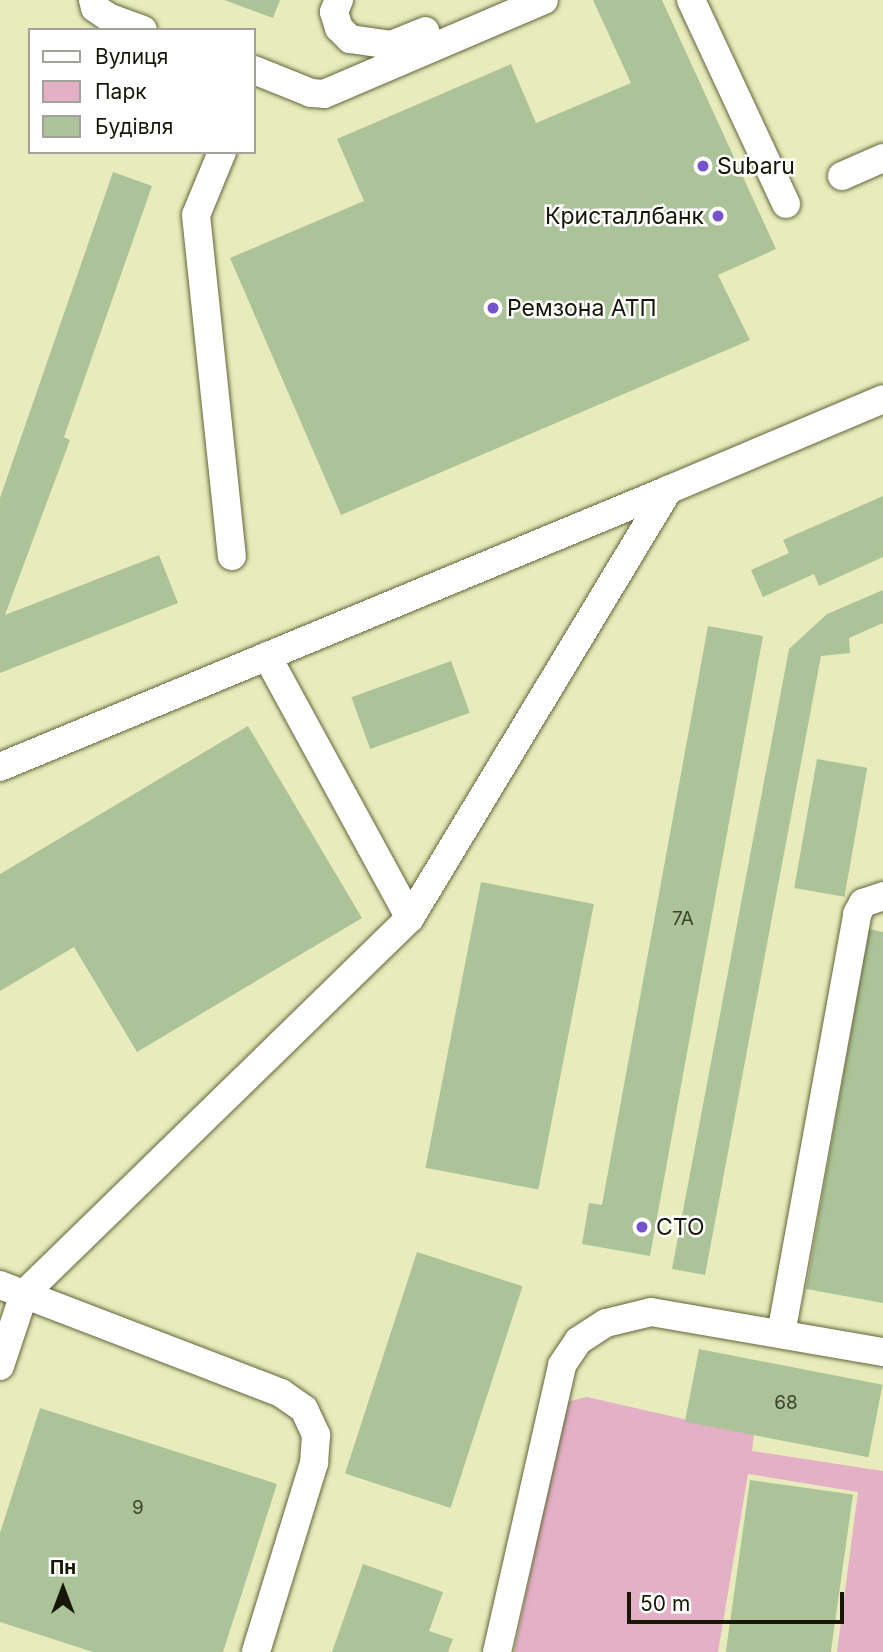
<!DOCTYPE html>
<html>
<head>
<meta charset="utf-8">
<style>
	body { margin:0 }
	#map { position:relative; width:883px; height:1652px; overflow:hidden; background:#e8ecbc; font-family:Inter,sans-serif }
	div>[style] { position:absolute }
	.green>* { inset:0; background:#e4b0c6 }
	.building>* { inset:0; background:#acc399; transform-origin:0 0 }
	.roads { filter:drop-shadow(0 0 2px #62653a) drop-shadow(0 0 2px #62653a) }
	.minor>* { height:28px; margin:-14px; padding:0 14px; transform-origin:14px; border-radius:14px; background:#fff }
	.dots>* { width:19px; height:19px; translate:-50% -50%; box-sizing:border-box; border:4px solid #fff; border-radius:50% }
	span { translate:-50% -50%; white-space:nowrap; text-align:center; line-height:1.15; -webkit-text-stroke:5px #fff; paint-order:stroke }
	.number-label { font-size:19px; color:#3c422b }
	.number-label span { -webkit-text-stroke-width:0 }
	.poi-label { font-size:23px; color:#161706 }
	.left { translate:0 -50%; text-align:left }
	.right { translate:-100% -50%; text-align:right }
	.legend { position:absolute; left:28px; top:28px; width:228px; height:126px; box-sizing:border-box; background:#fff; border:2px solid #a2a29b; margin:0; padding:9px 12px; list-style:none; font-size:21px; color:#161706 }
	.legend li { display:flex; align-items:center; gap:14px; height:35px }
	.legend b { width:35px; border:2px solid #a2a29b }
	.north { position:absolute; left:28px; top:1554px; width:70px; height:70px; -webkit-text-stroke:5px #fff; paint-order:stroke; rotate:0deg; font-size:19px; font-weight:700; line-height:28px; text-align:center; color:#161706 }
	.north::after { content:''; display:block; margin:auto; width:24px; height:32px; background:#161706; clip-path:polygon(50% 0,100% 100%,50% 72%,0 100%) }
	.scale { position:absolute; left:627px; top:1592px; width:217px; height:32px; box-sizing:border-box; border:4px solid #161706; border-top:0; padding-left:9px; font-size:21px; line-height:24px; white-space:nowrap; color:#161706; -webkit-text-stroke:5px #fff; paint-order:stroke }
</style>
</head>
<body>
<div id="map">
	<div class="green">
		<div style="clip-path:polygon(587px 1397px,754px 1435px,752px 1451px,883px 1471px,883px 1652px,837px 1652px,858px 1492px,748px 1474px,718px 1652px,514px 1652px,566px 1402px)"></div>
	</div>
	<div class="building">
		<div style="clip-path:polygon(224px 0,280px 0,273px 18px)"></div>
		<div style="clip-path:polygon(593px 0,662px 0,776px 249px,718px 275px,750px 340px,341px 515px,230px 258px,364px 201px,337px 139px,511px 64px,536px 123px,631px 83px)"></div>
		<div style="clip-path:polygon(113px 172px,152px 186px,64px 437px,70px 440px,5px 615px,159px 555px,178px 603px,0 673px,0 498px)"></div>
		<div style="clip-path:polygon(883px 496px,883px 557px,819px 586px,814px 574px,763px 597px,751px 570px,789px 553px,783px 540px)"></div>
		<div style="clip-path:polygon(883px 590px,883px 623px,849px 638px,850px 653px,821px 656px,705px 1275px,672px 1269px,789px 649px,827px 614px)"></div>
		<div style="clip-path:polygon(708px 626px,763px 636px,650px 1256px,582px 1244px,589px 1203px,602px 1205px)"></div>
		<div style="left:451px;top:661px;width:55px;height:106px;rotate:70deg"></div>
		<div style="clip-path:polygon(248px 726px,362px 918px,137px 1052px,74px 947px,0 991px,0 874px)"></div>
		<div style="left:817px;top:759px;width:51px;height:131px;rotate:10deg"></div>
		<div style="left:481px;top:882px;width:115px;height:291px;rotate:11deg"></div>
		<div style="clip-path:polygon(869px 929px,883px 932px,883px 1303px,806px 1289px)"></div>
		<div style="left:417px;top:1252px;width:111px;height:233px;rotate:18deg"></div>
		<div style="left:699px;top:1349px;width:187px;height:74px;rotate:11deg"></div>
		<div style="clip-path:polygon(40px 1408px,277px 1484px,223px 1652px,93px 1652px,0 1622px,0 1533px)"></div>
		<div style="left:750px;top:1480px;width:104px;height:174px;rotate:8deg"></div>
		<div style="clip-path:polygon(363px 1564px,443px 1592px,429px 1631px,453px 1639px,448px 1652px,332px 1652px)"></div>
	</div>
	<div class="roads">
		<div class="minor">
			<div style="left:93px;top:0;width:8px;rotate:76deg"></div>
			<div style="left:95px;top:8px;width:18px;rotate:34deg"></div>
			<div style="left:110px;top:18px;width:35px;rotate:20deg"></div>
			<div style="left:339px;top:0;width:13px;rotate:113deg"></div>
			<div style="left:334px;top:12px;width:17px;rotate:73deg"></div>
			<div style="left:339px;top:28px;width:16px;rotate:45deg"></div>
			<div style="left:350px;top:39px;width:41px;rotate:8.3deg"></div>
			<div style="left:391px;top:45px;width:37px;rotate:-22deg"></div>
			<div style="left:691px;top:0;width:225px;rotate:65deg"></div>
			<div style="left:254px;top:70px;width:61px;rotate:22deg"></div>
			<div style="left:311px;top:93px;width:13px;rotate:4deg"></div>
			<div style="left:324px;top:94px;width:239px;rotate:-23.1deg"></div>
			<div style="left:222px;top:152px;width:68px;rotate:112.4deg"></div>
			<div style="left:196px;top:215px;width:343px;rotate:84deg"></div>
			<div style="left:842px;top:176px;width:45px;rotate:-23.7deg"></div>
			<div style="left:267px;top:656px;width:298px;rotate:61.4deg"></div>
			<div style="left:0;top:767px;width:723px;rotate:-22.52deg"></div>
			<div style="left:0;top:1285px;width:301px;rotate:21deg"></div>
			<div style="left:281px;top:1393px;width:28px;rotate:35deg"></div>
			<div style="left:304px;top:1409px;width:29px;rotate:65deg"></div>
			<div style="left:316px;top:1435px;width:28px;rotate:94deg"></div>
			<div style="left:314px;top:1463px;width:198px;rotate:107.1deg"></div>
			<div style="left:781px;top:1334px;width:427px;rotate:-79.7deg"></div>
			<div style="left:857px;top:914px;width:13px;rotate:-61deg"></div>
			<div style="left:863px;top:903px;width:21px;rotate:-19deg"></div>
			<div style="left:0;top:1366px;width:76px;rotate:-71.6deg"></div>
			<div style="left:24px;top:1294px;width:539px;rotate:-44.25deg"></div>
			<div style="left:410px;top:918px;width:500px;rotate:-58.9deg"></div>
			<div style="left:668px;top:490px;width:233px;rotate:-22.9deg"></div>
			<div style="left:497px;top:1652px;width:294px;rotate:-77.2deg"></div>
			<div style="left:562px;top:1365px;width:29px;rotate:-56deg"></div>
			<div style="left:578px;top:1341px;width:33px;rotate:-33deg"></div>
			<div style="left:606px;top:1323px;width:46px;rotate:-13.7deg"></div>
			<div style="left:651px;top:1312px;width:235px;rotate:9.8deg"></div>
		</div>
	</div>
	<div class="dots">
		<div style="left:703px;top:166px;background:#7454cd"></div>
		<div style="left:718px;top:216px;background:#7454cd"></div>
		<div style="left:493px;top:308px;background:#7454cd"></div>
		<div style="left:642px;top:1227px;background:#7454cd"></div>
	</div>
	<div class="number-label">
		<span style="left:683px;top:919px">7А</span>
		<span style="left:786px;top:1403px">68</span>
		<span style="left:138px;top:1508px">9</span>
	</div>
	<div class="poi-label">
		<span class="left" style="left:717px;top:166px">Subaru</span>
		<span class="right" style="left:704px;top:216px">Кристаллбанк</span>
		<span class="left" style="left:507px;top:308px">Ремзона АТП</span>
		<span class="left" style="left:656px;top:1227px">СТО</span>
	</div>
	<ul class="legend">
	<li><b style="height:9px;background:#fff"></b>Вулиця</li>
	<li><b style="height:19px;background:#e4b0c6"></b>Парк</li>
	<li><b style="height:19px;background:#acc399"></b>Будівля</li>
	</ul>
	<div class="north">Пн</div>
	<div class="scale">50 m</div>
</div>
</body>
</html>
